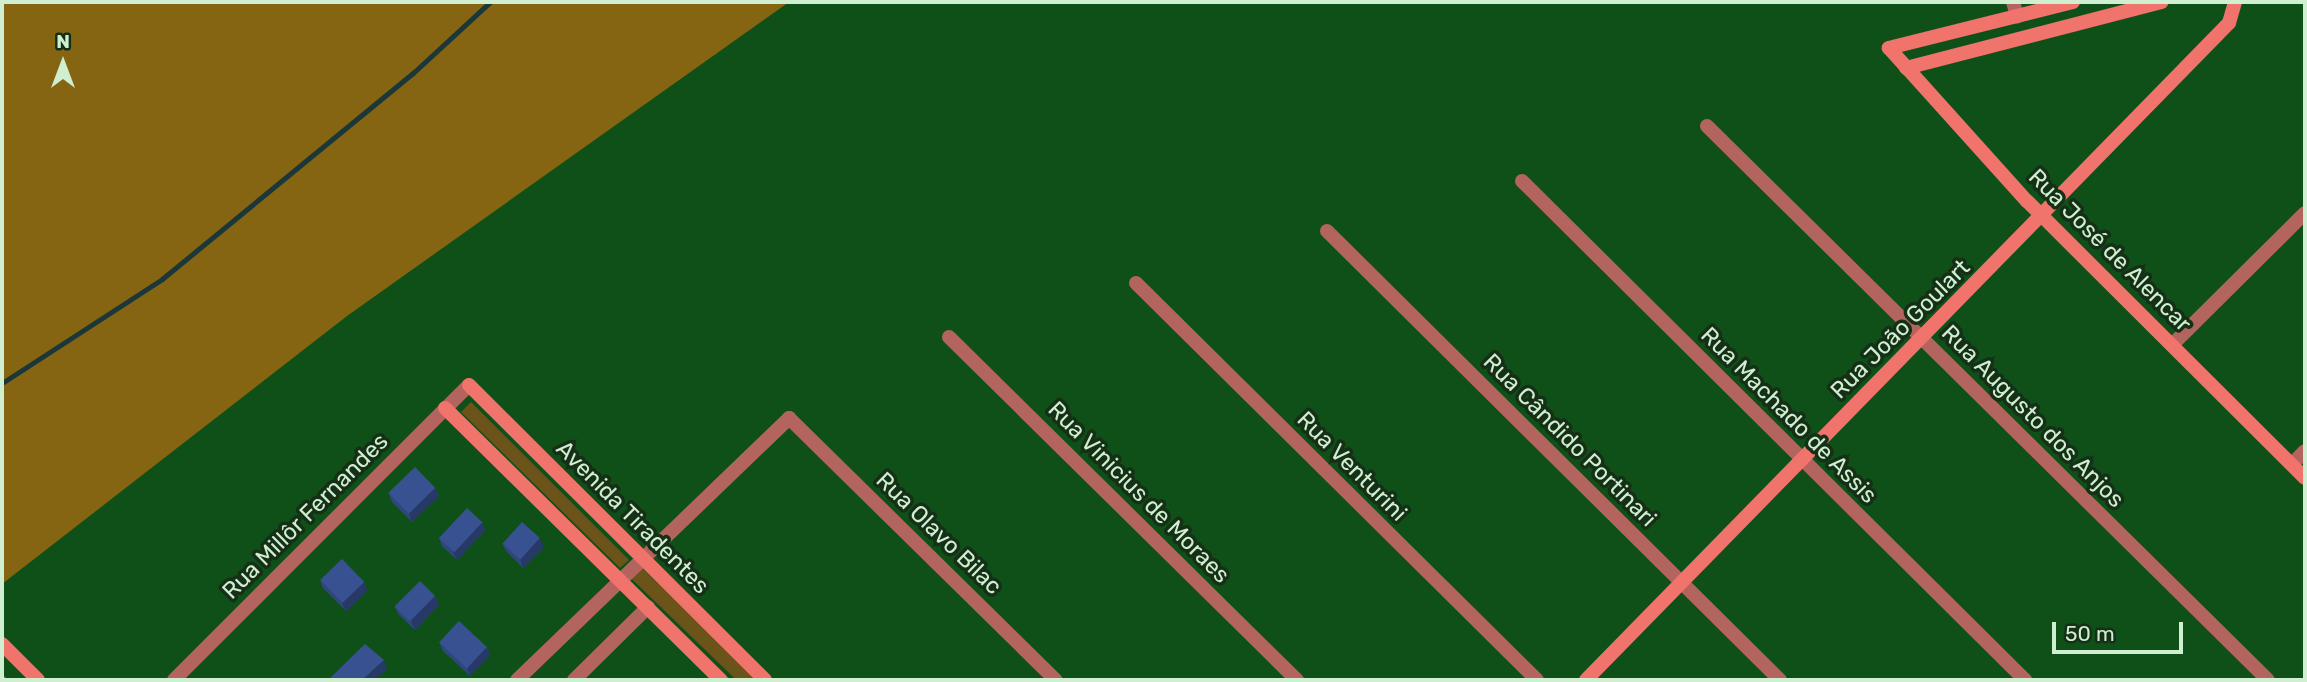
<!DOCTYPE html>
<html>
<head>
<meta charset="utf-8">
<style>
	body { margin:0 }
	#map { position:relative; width:2307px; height:682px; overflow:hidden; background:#0f5018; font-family:Rubik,sans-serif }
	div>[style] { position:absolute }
	.green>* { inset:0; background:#6b5319; transform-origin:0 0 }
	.forest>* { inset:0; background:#856511 }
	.stream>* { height:5px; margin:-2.5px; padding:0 2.5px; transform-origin:2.5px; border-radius:2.5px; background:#1b373a }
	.path>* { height:3.5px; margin-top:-1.75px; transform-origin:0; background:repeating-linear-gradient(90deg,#699a6e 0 3.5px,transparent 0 8.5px) }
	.street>* { height:14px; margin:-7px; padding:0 7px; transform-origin:7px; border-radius:7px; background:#b3645e }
	.secondary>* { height:14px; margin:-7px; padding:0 7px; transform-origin:7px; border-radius:7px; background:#f0736c }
	.wall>* { inset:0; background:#30477d }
	.shaded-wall>* { inset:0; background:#273966 }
	.building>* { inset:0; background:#385291; transform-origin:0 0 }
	span { translate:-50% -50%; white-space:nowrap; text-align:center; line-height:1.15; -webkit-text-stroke:7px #162f17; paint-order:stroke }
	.street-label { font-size:23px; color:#d0efd0 }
	.frame { position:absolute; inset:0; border:4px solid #d0efd0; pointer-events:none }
	.north { position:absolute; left:28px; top:28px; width:70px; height:70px; -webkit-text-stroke:5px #162f17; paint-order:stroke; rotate:0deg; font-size:19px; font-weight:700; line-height:28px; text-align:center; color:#d0efd0 }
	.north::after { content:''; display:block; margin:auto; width:24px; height:32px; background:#d0efd0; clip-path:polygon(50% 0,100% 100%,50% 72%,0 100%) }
	.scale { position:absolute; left:2052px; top:622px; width:131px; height:32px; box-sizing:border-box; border:4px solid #d0efd0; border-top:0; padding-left:9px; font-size:21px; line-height:24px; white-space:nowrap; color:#d0efd0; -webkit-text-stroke:5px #162f17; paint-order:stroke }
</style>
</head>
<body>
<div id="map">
	<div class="green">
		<div style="clip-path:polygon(471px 402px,629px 560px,620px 568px,461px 412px)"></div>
		<div style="left:642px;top:568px;width:160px;height:15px;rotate:44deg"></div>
	</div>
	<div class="forest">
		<div style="clip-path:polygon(2px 2px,789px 2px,347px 316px,2px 584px)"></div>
	</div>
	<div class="stream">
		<div style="left:2px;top:383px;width:191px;rotate:-33deg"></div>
		<div style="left:162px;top:279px;width:325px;rotate:-39.4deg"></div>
		<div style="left:413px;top:73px;width:105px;rotate:-42.7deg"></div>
	</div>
	<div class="path">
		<div style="left:2px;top:677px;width:4px;rotate:45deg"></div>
	</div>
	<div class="street">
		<div style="left:2013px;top:2px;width:15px;rotate:74deg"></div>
		<div style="left:1707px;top:126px;width:788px;rotate:44.64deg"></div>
		<div style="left:1522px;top:181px;width:709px;rotate:44.77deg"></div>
		<div style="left:1327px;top:231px;width:638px;rotate:44.75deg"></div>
		<div style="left:1136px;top:283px;width:564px;rotate:44.71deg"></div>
		<div style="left:949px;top:337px;width:489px;rotate:44.6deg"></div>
		<div style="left:2172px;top:345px;width:187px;rotate:-44.8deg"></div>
		<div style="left:2292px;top:464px;width:18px;rotate:-45deg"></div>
		<div style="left:174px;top:680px;width:417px;rotate:-45deg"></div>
		<div style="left:517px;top:680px;width:378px;rotate:-43.9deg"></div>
		<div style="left:789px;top:418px;width:374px;rotate:44.5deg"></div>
		<div style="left:574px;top:680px;width:104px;rotate:-44.6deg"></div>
	</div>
	<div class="secondary">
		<div style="left:2073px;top:2px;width:190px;rotate:166deg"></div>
		<div style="left:1889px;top:48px;width:206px;rotate:48deg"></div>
		<div style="left:2027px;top:201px;width:392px;rotate:44.9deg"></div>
		<div style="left:1906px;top:68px;width:264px;rotate:-14.5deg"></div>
		<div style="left:469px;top:385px;width:418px;rotate:44.9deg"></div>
		<div style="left:445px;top:408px;width:388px;rotate:44.6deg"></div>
		<div style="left:2px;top:644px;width:51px;rotate:45deg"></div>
		<div style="left:1586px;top:680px;width:919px;rotate:-45.62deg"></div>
		<div style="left:2229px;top:23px;width:22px;rotate:-74deg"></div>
	</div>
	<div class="wall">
		<div style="clip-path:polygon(435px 488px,439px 496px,412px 522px,392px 502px,389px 494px)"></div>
		<div style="clip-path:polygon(482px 522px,485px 531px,457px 560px,442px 546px,439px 538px)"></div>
		<div style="clip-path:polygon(502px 543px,544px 547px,523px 568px,506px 551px)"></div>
		<div style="clip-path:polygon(320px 580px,364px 582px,367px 591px,346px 611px,323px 588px)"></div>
		<div style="clip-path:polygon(435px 596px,439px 605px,415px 630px,399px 615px,395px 607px)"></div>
		<div style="clip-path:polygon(439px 642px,487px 647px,490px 655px,470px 676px,443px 651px)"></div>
	</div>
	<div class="shaded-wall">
		<div style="clip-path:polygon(435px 488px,439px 496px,412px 522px,409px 514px)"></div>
		<div style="clip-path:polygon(482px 522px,485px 531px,457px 560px,453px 552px)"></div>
		<div style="clip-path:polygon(540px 538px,544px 547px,523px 568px,520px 559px)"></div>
		<div style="clip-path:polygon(364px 582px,367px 591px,346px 611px,342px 603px)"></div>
		<div style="clip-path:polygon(435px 596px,439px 605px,415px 630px,411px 621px)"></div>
		<div style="clip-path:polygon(487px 647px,490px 655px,470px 676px,467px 668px)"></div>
		<div style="clip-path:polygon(384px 660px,387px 669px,375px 680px,362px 680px)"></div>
	</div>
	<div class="building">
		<div style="left:415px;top:467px;width:29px;height:37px;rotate:46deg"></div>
		<div style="left:467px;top:508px;width:21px;height:41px;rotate:43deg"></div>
		<div style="left:522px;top:522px;width:24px;height:29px;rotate:42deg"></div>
		<div style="left:342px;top:559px;width:32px;height:30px;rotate:46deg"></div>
		<div style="left:420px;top:581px;width:21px;height:36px;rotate:45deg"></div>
		<div style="left:459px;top:621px;width:38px;height:29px;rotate:43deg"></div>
		<div style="clip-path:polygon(365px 644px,384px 660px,362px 680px,328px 680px)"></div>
	</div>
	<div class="street-label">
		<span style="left:2110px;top:250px;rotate:45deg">Rua José de Alencar</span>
		<span style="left:1900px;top:329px;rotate:-45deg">Rua João Goulart</span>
		<span style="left:1789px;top:415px;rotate:45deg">Rua Machado de Assis</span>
		<span style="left:2033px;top:416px;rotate:45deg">Rua Augusto dos Anjos</span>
		<span style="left:1570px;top:440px;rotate:45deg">Rua Cândido Portinari</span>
		<span style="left:1352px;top:466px;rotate:45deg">Rua Venturini</span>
		<span style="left:1139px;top:492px;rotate:45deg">Rua Vinicius de Moraes</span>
		<span style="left:305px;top:516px;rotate:-45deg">Rua Millôr Fernandes</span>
		<span style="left:633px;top:517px;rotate:45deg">Avenida Tiradentes</span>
		<span style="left:939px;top:533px;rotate:44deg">Rua Olavo Bilac</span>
	</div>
	<div class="frame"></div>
	<div class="north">N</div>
	<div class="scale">50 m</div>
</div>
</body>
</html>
